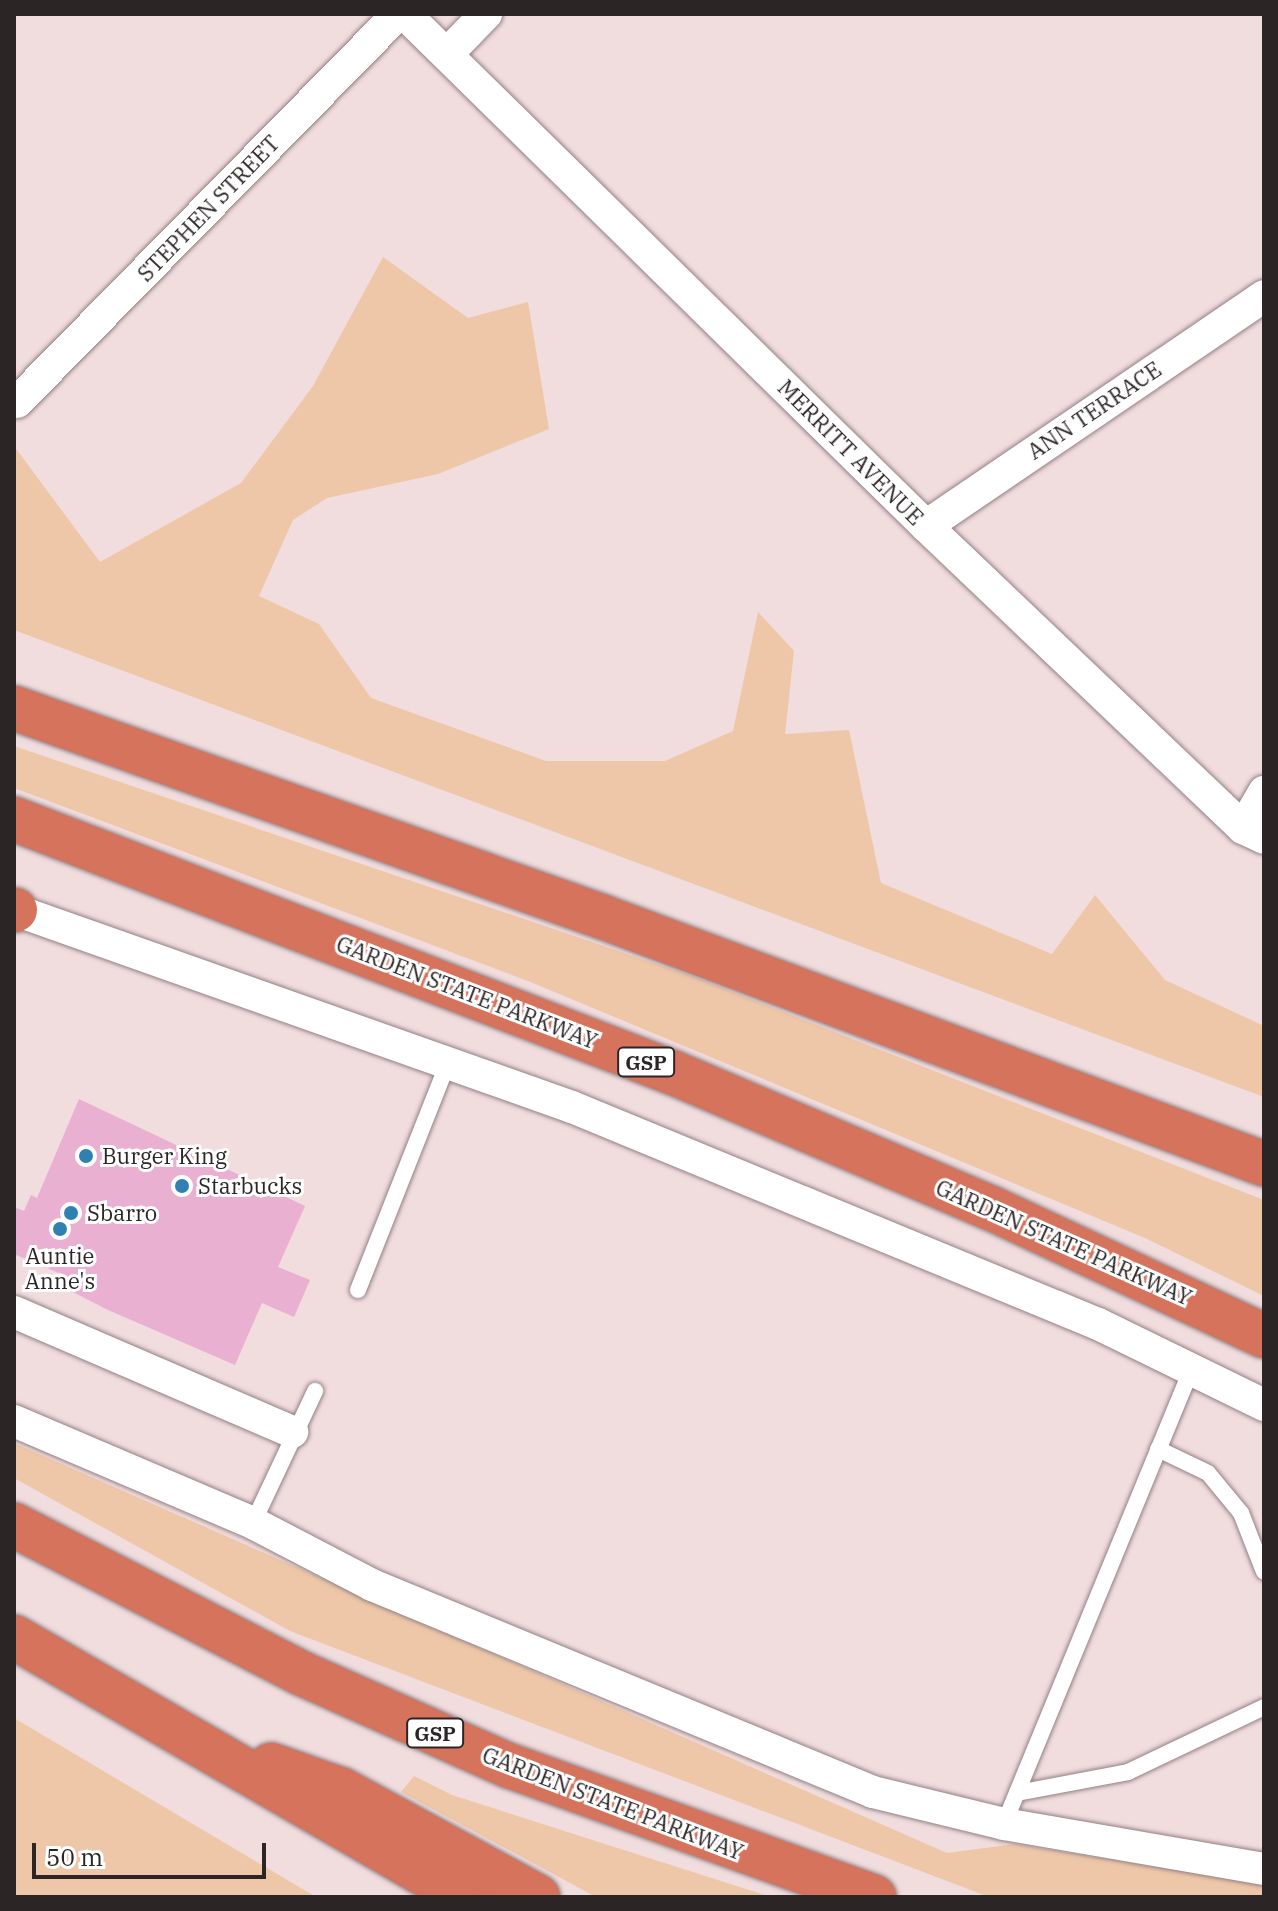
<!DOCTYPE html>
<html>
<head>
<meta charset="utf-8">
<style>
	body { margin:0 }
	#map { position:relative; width:1278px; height:1911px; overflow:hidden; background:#f1dcde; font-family:"IBM Plex Serif",serif }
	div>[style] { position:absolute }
	.green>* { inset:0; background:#eec7a9 }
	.building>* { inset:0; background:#eab0d2 }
	.roads { filter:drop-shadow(0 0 2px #938183) drop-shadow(0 0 2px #938183) }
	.service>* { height:16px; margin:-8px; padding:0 8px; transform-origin:8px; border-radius:8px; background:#fff }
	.minor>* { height:32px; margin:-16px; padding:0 16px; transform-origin:16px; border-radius:16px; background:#fff }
	.motorway>* { height:44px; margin:-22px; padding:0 22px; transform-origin:22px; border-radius:22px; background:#d6735c }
	.dots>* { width:22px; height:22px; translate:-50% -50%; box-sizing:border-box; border:4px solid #fff; border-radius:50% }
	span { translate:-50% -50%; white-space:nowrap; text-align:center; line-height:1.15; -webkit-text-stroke:6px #fff; paint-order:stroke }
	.shield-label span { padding:2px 6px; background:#fff; border:2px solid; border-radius:6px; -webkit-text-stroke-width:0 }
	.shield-label { font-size:20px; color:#2c2526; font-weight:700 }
	.street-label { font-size:22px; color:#2c2526 }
	.poi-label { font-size:22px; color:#2c2526 }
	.left { translate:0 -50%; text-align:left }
	.frame { position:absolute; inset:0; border:16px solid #2c2526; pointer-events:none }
	.scale { position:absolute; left:32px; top:1843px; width:234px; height:36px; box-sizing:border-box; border:4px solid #2c2526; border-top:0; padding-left:10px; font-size:24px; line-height:28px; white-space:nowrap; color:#2c2526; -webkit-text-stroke:6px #fff; paint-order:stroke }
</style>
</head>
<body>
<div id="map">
	<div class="green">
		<div style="clip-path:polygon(383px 257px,468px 318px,528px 302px,549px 429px,438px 474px,327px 498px,293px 520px,259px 596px,319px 624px,371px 698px,546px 761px,665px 761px,733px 731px,758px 612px,794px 651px,785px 734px,849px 730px,881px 883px,1052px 954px,1095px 895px,1165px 980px,1264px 1026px,1264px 1097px,14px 630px,14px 446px,100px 562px,241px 483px,313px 386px)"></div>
		<div style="clip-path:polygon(14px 746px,689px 975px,1264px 1200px,1264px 1296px,1145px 1238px,528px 981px,14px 788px)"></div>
		<div style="clip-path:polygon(14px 1443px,947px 1853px,1015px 1844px,1264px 1884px,1264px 1897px,989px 1897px,290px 1631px,14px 1478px)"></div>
		<div style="clip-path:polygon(14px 1718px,316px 1897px,14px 1897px)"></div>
		<div style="clip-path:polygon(414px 1776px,452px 1795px,771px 1897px,596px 1897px,401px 1792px)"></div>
	</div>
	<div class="building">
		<div style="clip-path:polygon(79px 1099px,305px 1206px,278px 1267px,310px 1280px,294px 1317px,262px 1303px,235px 1365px,108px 1310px,63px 1287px,68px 1277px,14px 1254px,14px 1207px,24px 1211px,31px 1195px,37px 1198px)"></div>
	</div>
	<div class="roads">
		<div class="service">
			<div style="left:358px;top:1290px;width:247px;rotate:-68.4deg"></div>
			<div style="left:1158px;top:1449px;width:55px;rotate:25.6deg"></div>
			<div style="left:1208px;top:1473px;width:52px;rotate:50.5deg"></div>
			<div style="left:1241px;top:1513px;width:63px;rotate:68.7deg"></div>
			<div style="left:253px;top:1523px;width:146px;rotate:-64.8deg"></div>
			<div style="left:1017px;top:1793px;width:113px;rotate:-10.7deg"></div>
			<div style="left:1128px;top:1772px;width:151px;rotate:-25.5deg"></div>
			<div style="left:1004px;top:1824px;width:494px;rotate:-67.6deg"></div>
		</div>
		<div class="minor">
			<div style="left:405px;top:14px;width:730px;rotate:44.5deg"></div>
			<div style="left:926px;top:526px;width:438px;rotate:43.6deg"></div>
			<div style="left:1243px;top:828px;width:23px;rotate:25deg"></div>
			<div style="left:447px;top:54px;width:56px;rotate:-45.7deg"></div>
			<div style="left:17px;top:402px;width:544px;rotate:-45.52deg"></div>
			<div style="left:926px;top:526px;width:409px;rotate:-34.2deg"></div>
			<div style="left:1243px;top:828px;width:42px;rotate:-59.7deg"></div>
			<div style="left:15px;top:910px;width:591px;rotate:19.48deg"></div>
			<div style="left:572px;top:1107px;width:569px;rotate:22.42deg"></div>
			<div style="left:1098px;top:1324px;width:185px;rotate:26deg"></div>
			<div style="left:14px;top:1312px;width:303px;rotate:23.3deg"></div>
			<div style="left:14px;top:1421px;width:260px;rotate:23.1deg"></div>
			<div style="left:253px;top:1523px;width:134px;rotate:27.5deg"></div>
			<div style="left:372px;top:1585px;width:542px;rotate:22.45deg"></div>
			<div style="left:873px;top:1792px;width:135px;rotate:13.7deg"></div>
			<div style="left:1004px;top:1824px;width:264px;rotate:9.8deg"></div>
		</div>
		<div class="motorway">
			<div style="left:14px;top:708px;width:625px;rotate:19.54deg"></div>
			<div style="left:603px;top:917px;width:706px;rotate:20.49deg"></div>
			<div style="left:14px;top:819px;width:707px;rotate:21.05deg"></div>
			<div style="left:674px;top:1073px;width:347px;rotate:23.1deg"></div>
			<div style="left:993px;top:1209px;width:299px;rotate:25.1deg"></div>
			<div style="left:14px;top:910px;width:1px"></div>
			<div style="left:14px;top:1525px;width:325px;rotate:27.3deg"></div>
			<div style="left:303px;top:1674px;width:227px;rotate:24deg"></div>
			<div style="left:510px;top:1766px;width:387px;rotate:19.8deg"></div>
			<div style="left:14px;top:1637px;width:520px;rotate:30.02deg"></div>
			<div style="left:271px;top:1765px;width:75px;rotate:19.4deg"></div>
			<div style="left:342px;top:1790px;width:223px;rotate:28.6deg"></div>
		</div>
	</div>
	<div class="dots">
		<div style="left:86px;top:1156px;background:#3081b2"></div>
		<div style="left:182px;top:1186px;background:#3081b2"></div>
		<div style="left:71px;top:1213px;background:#3081b2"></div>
		<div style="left:60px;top:1229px;background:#3081b2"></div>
	</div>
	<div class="shield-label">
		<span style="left:646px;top:1062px">GSP</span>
		<span style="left:435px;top:1733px">GSP</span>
	</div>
	<div class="street-label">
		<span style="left:208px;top:208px;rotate:-46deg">STEPHEN STREET</span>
		<span style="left:1094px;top:410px;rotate:-34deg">ANN TERRACE</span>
		<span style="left:851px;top:452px;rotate:45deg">MERRITT AVENUE</span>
		<span style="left:467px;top:992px;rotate:21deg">GARDEN STATE PARKWAY</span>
		<span style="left:1064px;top:1242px;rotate:24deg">GARDEN STATE PARKWAY</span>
		<span style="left:613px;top:1803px;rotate:21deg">GARDEN STATE PARKWAY</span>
	</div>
	<div class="poi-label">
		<span class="left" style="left:102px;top:1156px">Burger King</span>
		<span class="left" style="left:198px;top:1186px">Starbucks</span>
		<span class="left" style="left:87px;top:1213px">Sbarro</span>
		<span style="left:60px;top:1268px">Auntie<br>Anne's</span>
	</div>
	<div class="frame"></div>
	<div class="scale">50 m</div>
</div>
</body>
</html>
